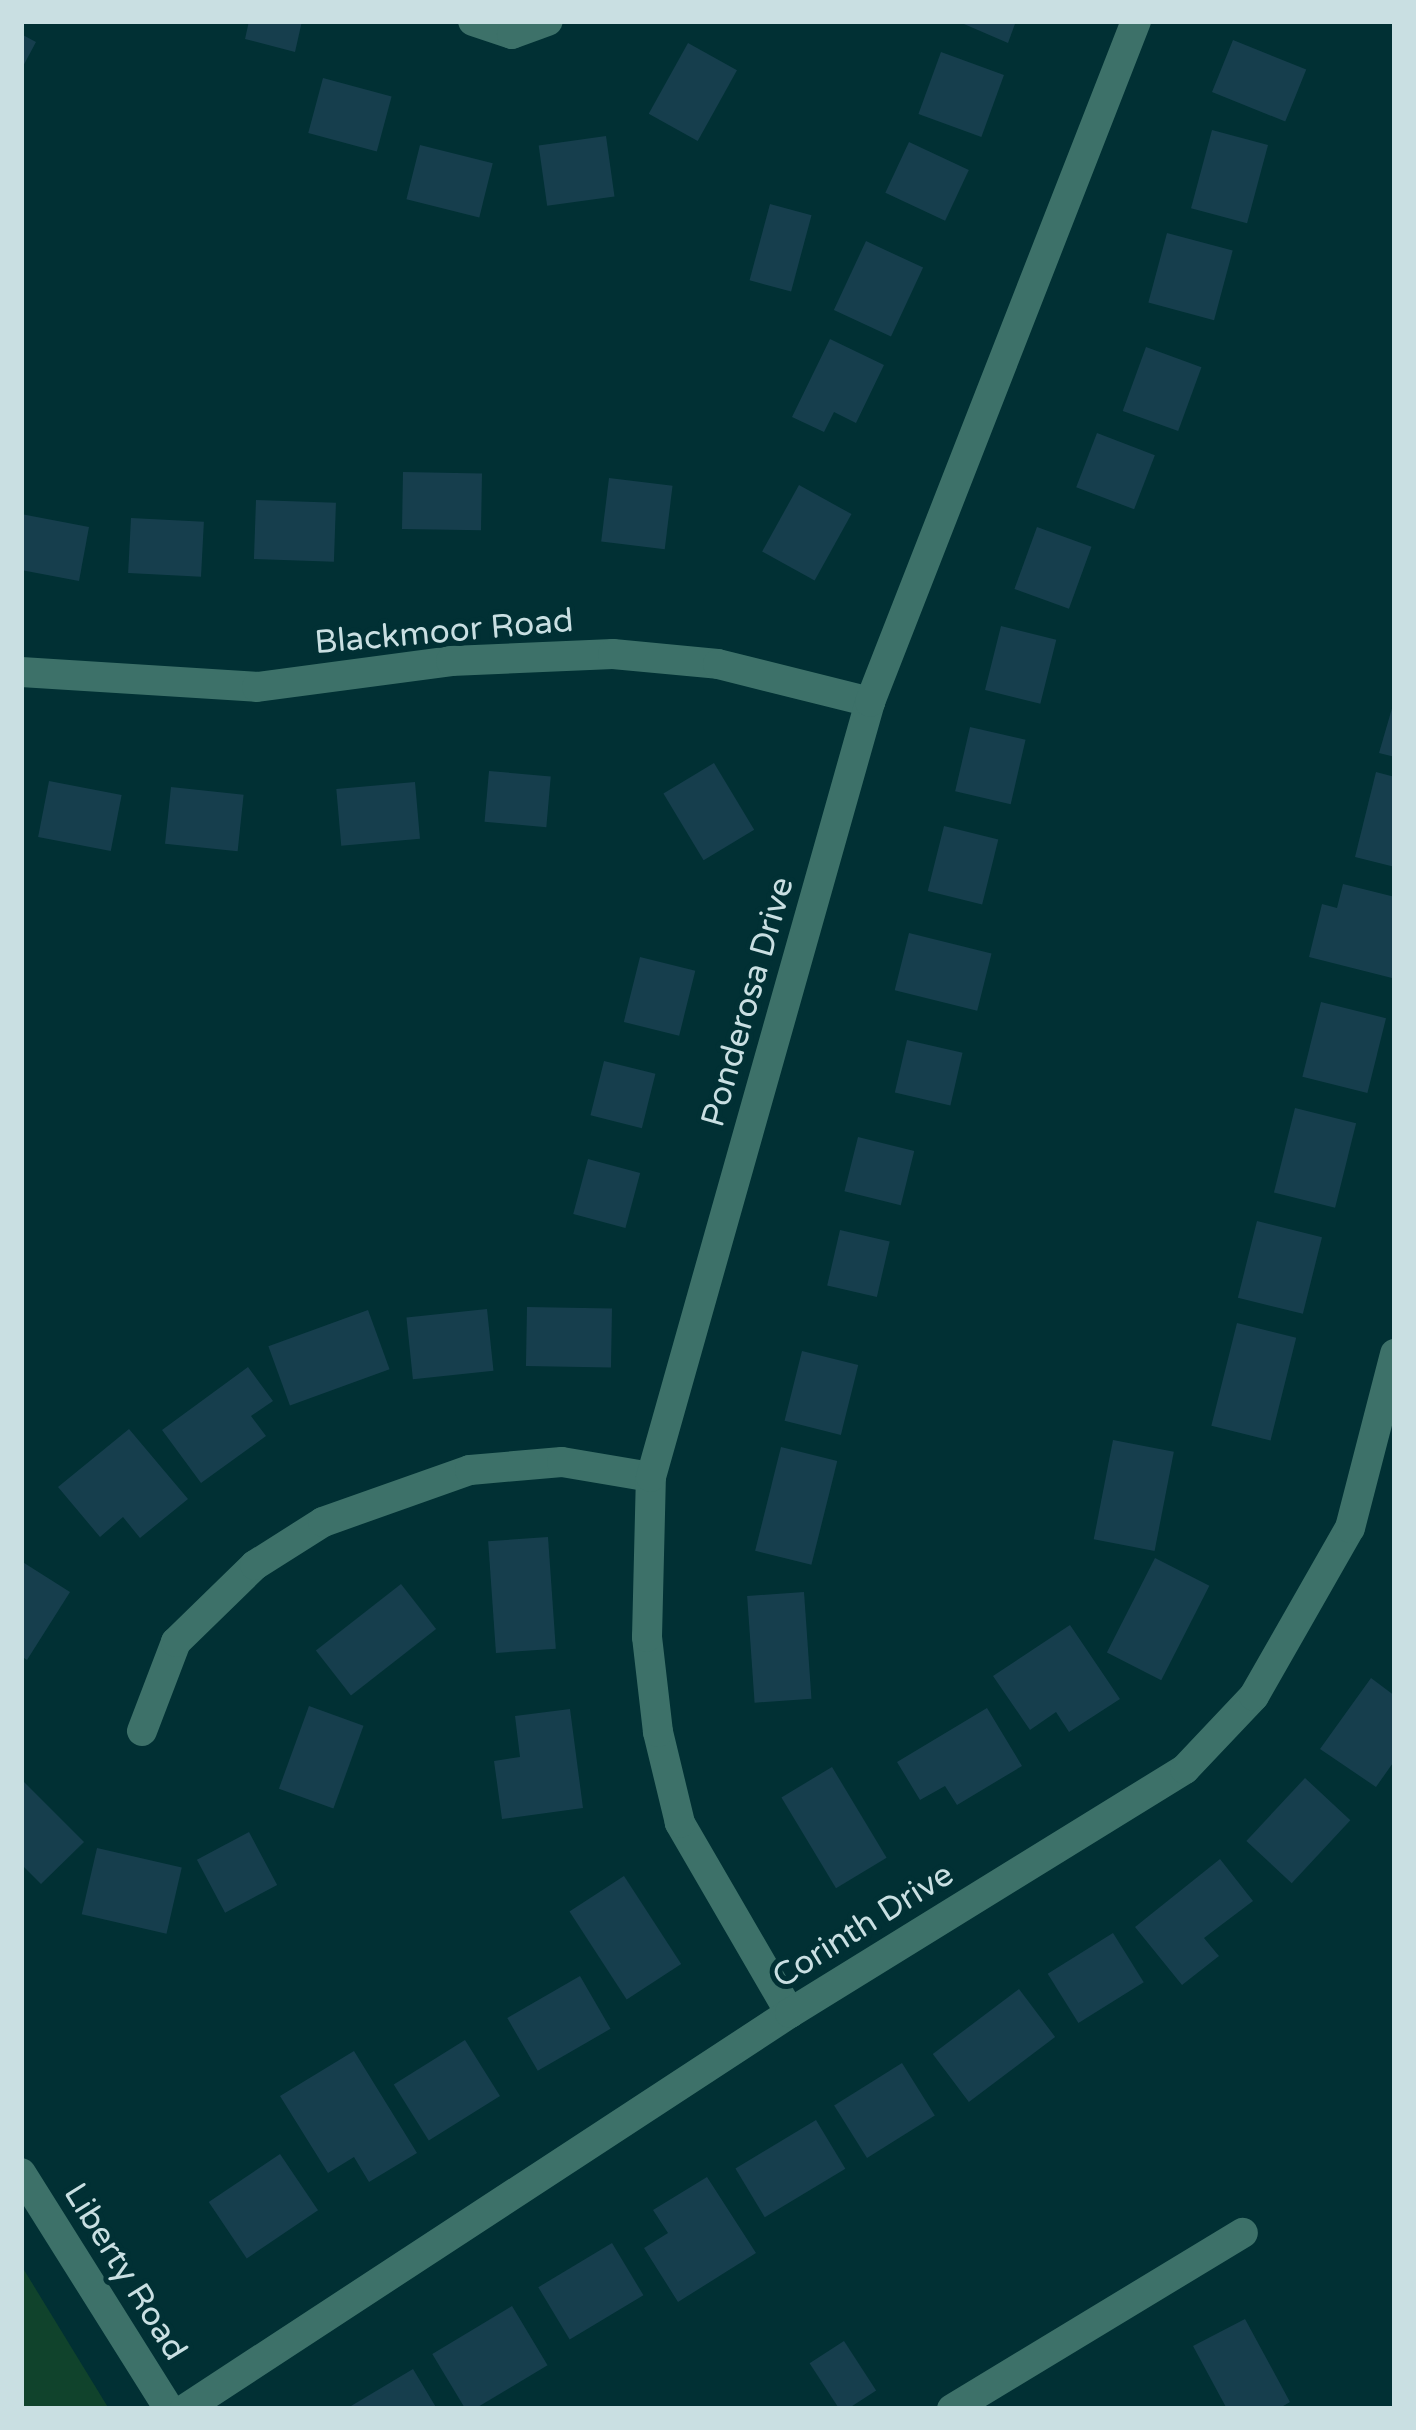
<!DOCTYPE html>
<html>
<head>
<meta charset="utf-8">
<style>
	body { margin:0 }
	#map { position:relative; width:1416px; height:2430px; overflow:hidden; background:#013034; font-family:"Varela Round",sans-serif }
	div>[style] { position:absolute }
	.green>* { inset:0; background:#10432c }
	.building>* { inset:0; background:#163e4d; transform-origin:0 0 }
	.minor>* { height:30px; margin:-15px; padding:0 15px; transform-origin:15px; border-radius:15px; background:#3d7169 }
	span { translate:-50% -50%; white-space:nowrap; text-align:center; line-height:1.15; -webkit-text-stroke:10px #013034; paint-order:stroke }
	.street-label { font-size:33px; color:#c9dfe2 }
	.frame { position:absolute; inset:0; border:24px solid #c9dfe2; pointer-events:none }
</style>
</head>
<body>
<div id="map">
	<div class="green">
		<div style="clip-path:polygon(21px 2265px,109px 2409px,21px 2409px)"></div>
	</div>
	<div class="building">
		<div style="clip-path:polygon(249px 21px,302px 21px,295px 52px,245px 39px)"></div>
		<div style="clip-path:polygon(957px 21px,1016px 21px,1008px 43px)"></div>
		<div style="clip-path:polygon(21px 34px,36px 42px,21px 70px)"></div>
		<div style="left:1233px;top:40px;width:79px;height:56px;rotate:22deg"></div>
		<div style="left:688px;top:43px;width:56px;height:81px;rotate:29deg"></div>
		<div style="left:941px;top:52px;width:67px;height:66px;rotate:20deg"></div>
		<div style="left:323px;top:78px;width:71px;height:57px;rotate:15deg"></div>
		<div style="left:1212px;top:130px;width:58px;height:81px;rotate:15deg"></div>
		<div style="left:606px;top:136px;width:61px;height:68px;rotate:82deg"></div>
		<div style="left:909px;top:142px;width:66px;height:56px;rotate:25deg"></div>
		<div style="left:420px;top:145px;width:75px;height:56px;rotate:14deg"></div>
		<div style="left:770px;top:204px;width:43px;height:79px;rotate:15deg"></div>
		<div style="left:1167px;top:233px;width:68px;height:72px;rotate:15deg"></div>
		<div style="left:866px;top:241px;width:63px;height:76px;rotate:25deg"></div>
		<div style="clip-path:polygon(830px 339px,884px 365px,856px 423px,834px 412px,824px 432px,792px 417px)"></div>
		<div style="left:1146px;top:347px;width:59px;height:68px;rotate:20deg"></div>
		<div style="left:1097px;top:433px;width:62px;height:58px;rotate:21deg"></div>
		<div style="left:403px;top:472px;width:79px;height:57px;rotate:1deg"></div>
		<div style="left:609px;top:478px;width:64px;height:64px;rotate:7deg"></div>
		<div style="left:799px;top:485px;width:60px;height:76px;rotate:29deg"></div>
		<div style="left:256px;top:500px;width:80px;height:59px;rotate:2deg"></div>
		<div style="clip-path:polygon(21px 514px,89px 527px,79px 581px,21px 570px)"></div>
		<div style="left:131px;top:518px;width:73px;height:55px;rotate:3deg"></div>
		<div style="left:1037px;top:527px;width:58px;height:66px;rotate:20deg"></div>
		<div style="left:1001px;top:626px;width:57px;height:66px;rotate:14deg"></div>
		<div style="clip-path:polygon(1395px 698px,1395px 757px,1379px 753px)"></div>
		<div style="left:970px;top:727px;width:57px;height:66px;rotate:13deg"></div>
		<div style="left:714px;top:763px;width:78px;height:59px;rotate:59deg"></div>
		<div style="left:489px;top:771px;width:62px;height:51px;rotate:5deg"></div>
		<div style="clip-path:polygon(1376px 772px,1395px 777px,1395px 867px,1355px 857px)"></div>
		<div style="left:49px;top:781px;width:74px;height:57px;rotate:11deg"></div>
		<div style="left:415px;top:782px;width:57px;height:79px;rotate:85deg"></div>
		<div style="left:171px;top:787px;width:73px;height:57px;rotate:6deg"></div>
		<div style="left:944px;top:826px;width:56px;height:67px;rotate:14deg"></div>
		<div style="clip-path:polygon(1343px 884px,1395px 897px,1392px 978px,1309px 957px,1322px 904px,1337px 908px)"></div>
		<div style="left:909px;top:933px;width:85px;height:59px;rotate:14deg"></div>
		<div style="left:640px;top:957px;width:57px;height:67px;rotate:14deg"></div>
		<div style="left:1321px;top:1002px;width:67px;height:77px;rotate:14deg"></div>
		<div style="left:907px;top:1040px;width:57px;height:54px;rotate:13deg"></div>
		<div style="left:604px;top:1061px;width:53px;height:56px;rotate:14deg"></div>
		<div style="left:1295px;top:1108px;width:63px;height:87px;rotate:14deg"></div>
		<div style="left:858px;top:1137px;width:58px;height:56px;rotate:14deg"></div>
		<div style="left:588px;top:1159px;width:54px;height:57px;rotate:15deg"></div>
		<div style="left:1257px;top:1221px;width:67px;height:79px;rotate:14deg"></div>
		<div style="left:840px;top:1230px;width:51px;height:57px;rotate:13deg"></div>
		<div style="left:527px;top:1307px;width:85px;height:59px;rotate:1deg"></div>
		<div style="left:487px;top:1309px;width:62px;height:81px;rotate:84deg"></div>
		<div style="left:368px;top:1310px;width:63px;height:106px;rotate:70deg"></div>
		<div style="left:1237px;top:1323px;width:61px;height:106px;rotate:14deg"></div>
		<div style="left:802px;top:1351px;width:58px;height:72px;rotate:14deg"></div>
		<div style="clip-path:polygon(248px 1367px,273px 1401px,251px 1416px,266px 1436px,201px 1483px,162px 1430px)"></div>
		<div style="clip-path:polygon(129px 1429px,188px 1499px,140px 1538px,123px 1517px,100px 1537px,58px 1487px)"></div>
		<div style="left:1113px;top:1440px;width:62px;height:101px;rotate:11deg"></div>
		<div style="left:781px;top:1447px;width:58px;height:107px;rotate:14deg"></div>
		<div style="left:548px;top:1537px;width:112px;height:60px;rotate:86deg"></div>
		<div style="left:1155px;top:1558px;width:61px;height:106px;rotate:27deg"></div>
		<div style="clip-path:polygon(21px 1561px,70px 1592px,27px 1660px,21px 1656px)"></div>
		<div style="left:401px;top:1584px;width:57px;height:108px;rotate:52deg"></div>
		<div style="left:804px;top:1592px;width:107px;height:57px;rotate:86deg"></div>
		<div style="clip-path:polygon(1070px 1625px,1120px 1699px,1069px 1732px,1056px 1712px,1030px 1730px,993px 1676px)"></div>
		<div style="clip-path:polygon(1371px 1678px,1395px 1696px,1395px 1760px,1376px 1787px,1320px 1749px)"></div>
		<div style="left:309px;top:1706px;width:58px;height:88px;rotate:20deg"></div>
		<div style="clip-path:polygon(987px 1708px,1022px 1766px,957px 1805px,945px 1786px,920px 1800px,897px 1762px)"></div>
		<div style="clip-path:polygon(570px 1709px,583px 1808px,502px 1819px,494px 1761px,520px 1757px,515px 1716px)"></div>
		<div style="left:832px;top:1767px;width:106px;height:59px;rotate:59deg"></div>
		<div style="left:1305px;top:1778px;width:62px;height:86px;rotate:43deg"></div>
		<div style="clip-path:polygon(21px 1779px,84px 1842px,41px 1884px,21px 1864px)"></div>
		<div style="left:249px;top:1832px;width:60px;height:59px;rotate:62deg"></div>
		<div style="left:97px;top:1848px;width:87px;height:68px;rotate:13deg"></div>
		<div style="clip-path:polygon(1220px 1859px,1253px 1901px,1204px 1938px,1219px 1956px,1182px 1985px,1135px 1927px)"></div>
		<div style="left:624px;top:1876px;width:105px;height:65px;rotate:57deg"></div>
		<div style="left:1113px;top:1933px;width:58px;height:77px;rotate:58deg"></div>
		<div style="left:580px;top:1976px;width:61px;height:84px;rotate:60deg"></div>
		<div style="left:1019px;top:1989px;width:60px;height:108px;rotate:53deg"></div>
		<div style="left:465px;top:2040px;width:66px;height:84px;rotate:58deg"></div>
		<div style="clip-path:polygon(354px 2051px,417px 2153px,369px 2182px,354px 2157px,328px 2173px,280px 2096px)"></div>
		<div style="left:902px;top:2063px;width:62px;height:80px;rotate:58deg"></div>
		<div style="left:816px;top:2120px;width:57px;height:94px;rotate:59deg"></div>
		<div style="left:280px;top:2154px;width:68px;height:86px;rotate:56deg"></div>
		<div style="clip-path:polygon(707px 2177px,756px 2253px,678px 2302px,644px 2248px,668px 2233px,653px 2210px)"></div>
		<div style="left:612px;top:2243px;width:61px;height:86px;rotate:59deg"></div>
		<div style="left:512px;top:2306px;width:69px;height:93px;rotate:59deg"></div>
		<div style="clip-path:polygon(1245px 2319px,1290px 2402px,1278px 2409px,1227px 2409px,1193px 2346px)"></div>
		<div style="left:844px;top:2341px;width:59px;height:41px;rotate:57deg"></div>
		<div style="clip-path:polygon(413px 2369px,437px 2409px,346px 2409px)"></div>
	</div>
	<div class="minor">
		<div style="left:473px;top:21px;width:41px;rotate:18.4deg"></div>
		<div style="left:512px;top:34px;width:38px;rotate:-20deg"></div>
		<div style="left:21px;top:672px;width:236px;rotate:3.6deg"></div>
		<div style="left:257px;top:687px;width:196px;rotate:-7.6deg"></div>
		<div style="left:451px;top:661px;width:162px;rotate:-2.5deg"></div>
		<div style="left:613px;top:654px;width:105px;rotate:5.4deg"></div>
		<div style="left:718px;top:664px;width:157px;rotate:14deg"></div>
		<div style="left:142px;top:1731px;width:95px;rotate:-69.1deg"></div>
		<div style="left:176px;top:1642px;width:110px;rotate:-44.3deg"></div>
		<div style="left:255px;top:1565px;width:80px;rotate:-32.3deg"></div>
		<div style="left:323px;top:1522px;width:156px;rotate:-19.5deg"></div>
		<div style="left:470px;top:1470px;width:92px;rotate:-5deg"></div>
		<div style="left:562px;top:1462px;width:90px;rotate:9.6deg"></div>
		<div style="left:790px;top:2013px;width:220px;rotate:-120.1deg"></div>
		<div style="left:680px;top:1823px;width:94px;rotate:-103.6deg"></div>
		<div style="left:658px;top:1732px;width:96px;rotate:-96.6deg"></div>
		<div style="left:647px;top:1637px;width:160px;rotate:-88.6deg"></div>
		<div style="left:651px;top:1477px;width:805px;rotate:-74.22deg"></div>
		<div style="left:870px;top:702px;width:731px;rotate:-68.66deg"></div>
		<div style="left:21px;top:2173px;width:279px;rotate:57.9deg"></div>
		<div style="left:185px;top:2409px;width:723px;rotate:-33.21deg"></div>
		<div style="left:790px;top:2013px;width:464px;rotate:-31.7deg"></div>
		<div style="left:1185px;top:1769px;width:100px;rotate:-46.6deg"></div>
		<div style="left:1254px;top:1696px;width:193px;rotate:-60.3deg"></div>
		<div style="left:1350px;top:1528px;width:180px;rotate:-75.5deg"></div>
		<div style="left:952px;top:2409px;width:340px;rotate:-31.2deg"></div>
	</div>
	<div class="street-label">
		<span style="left:444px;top:632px;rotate:-5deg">Blackmoor Road</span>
		<span style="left:748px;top:1002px;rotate:-74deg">Ponderosa Drive</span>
		<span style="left:863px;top:1926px;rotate:-32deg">Corinth Drive</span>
		<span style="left:125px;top:2272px;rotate:58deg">Liberty Road</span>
	</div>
	<div class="frame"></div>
</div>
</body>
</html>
